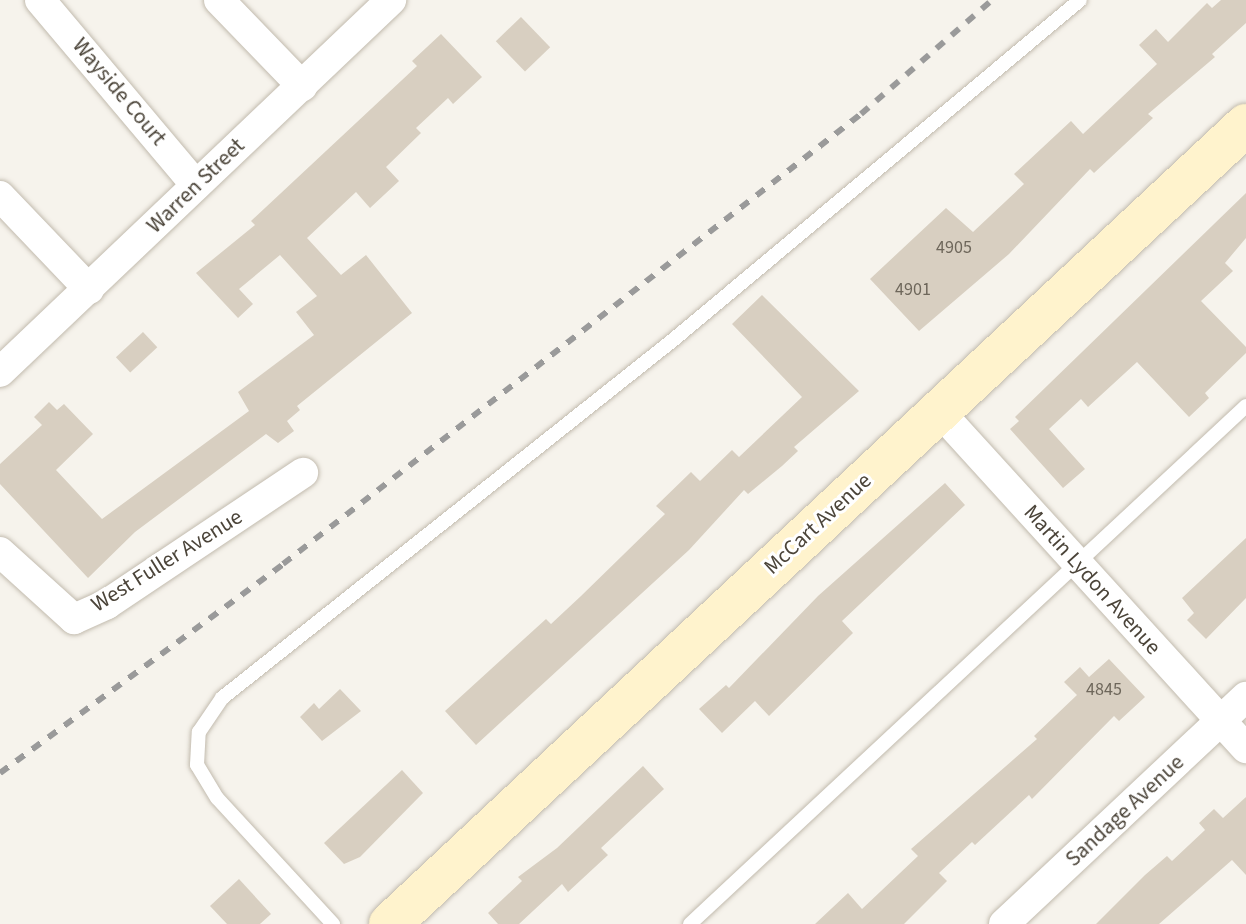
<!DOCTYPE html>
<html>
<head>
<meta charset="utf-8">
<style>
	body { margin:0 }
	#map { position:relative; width:1246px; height:924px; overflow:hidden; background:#f6f3ec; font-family:"Source Sans 3",sans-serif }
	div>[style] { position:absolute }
	.building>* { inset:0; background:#d8cfc1; transform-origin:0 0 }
	.roads { filter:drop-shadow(0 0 2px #c2bbae) drop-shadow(0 0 2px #c2bbae) }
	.service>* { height:14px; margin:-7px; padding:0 7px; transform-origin:7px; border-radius:7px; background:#fff }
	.minor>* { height:30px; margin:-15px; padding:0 15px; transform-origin:15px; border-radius:15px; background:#fff }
	.secondary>* { height:42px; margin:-21px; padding:0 21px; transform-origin:21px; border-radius:21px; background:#fff3cd }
	.rail>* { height:6px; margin-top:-3px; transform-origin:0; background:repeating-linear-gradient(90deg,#9a9a9a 0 10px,transparent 0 20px) }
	span { translate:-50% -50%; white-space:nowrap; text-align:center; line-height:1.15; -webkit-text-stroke:6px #fff; paint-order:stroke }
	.number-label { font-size:18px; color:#6e675b }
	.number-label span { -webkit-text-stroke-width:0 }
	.street-label { font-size:22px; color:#4b4439 }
</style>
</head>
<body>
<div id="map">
	<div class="building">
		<div style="clip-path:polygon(1221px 0,1246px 0,1246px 23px,1212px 54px,1215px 57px,1148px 114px,1153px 118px,1094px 173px,1090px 169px,1009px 254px,919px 331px,870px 279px,946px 208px,973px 232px,1024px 184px,1014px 174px,1071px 121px,1083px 134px,1157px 64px,1139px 45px,1156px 29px,1168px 42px,1207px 3px,1212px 8px)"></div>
		<div style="left:521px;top:17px;width:42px;height:35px;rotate:46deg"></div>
		<div style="clip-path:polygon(441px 34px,482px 77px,453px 104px,448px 98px,416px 128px,421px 133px,386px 167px,399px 181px,370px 208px,356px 192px,307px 238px,341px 275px,366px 255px,412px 313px,297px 406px,300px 410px,287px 421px,294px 431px,278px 443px,266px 434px,135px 532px,88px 578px,0 484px,0 464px,42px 425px,34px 417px,49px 402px,57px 410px,64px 404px,93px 434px,56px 470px,102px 519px,249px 411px,238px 392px,314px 335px,296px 312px,317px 296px,280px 255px,239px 289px,253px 304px,238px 318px,196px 273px,255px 225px,251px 221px,417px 66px,412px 61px)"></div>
		<div style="clip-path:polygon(1246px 193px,1246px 238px,1225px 263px,1233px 271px,1201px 301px,1246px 347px,1246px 353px,1205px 393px,1209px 398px,1189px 417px,1137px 362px,1088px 407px,1081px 399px,1049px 429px,1085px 469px,1063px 488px,1010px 429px,1019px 421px,1015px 417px)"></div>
		<div style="clip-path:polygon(762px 295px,859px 391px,794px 447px,798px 451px,782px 466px,748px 494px,744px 490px,689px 550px,476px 745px,445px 711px,546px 619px,551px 624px,581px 596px,665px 514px,656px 506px,691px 472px,700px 481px,732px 450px,739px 457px,802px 397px,732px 324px)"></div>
		<div style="left:143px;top:332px;width:21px;height:37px;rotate:47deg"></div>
		<div style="clip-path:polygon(945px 483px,965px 505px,842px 621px,853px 633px,769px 716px,755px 701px,722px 733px,699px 709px,726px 685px,729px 688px,818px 596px)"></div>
		<div style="clip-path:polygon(1246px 538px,1246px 598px,1206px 639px,1187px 620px,1194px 613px,1182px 598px)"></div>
		<div style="clip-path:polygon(1109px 659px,1145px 697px,1119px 721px,1114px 716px,1032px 799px,1029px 795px,975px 845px,972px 842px,939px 873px,947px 881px,904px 924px,815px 924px,848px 893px,862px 909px,918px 856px,911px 849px,1037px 739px,1034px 736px,1077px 695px,1064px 682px,1080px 667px,1089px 677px)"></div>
		<div style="clip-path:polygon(340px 689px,361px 711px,322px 741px,300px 717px,314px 703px,319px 709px)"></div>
		<div style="clip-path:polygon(643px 766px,664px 789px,601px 848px,608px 855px,568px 892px,562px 884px,519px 924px,498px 924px,488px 913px,522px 881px,518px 877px,557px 848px)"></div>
		<div style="clip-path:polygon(402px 770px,423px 793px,360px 857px,344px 864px,324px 843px)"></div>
		<div style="clip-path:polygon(1246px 797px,1246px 875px,1232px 860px,1159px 924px,1096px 924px,1145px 875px,1167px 856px,1172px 861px,1205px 830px,1199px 823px,1214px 809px,1223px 818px)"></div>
		<div style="clip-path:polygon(239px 879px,271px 914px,260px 924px,227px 924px,210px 906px)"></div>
	</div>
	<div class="roads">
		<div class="service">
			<div style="left:333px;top:924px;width:171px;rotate:-132.6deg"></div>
			<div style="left:217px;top:798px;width:39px;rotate:-121deg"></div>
			<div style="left:197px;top:765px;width:33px;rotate:-87deg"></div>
			<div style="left:199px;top:732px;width:41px;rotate:-55.9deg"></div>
			<div style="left:222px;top:698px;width:576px;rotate:-38.44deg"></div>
			<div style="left:673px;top:340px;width:530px;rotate:-39.87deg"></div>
			<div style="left:690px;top:924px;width:760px;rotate:-42.97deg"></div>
		</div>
		<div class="minor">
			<div style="left:40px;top:0;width:242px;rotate:49.9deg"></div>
			<div style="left:219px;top:0;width:120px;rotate:46deg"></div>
			<div style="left:0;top:196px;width:129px;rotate:46.3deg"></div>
			<div style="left:0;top:372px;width:540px;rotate:-43.57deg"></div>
			<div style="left:939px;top:411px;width:456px;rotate:47.7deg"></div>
			<div style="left:0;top:552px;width:100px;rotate:42.2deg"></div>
			<div style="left:74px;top:619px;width:36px;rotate:-24deg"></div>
			<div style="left:107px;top:604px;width:236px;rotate:-33.8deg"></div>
			<div style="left:1004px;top:924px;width:332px;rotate:-43.2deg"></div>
		</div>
		<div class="secondary">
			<div style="left:390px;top:924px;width:1171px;rotate:-43.03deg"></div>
		</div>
	</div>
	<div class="rail">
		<div style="left:0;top:773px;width:352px;rotate:-36.4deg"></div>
		<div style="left:283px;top:564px;width:733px;rotate:-37.9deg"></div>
		<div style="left:861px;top:114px;width:174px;rotate:-41deg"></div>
	</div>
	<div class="number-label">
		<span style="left:954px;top:248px">4905</span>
		<span style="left:913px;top:290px">4901</span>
		<span style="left:1104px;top:690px">4845</span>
	</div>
	<div class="street-label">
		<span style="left:119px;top:92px;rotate:50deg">Wayside Court</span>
		<span style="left:196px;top:186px;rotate:-44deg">Warren Street</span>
		<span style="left:818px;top:524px;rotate:-43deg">McCart Avenue</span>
		<span style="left:167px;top:561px;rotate:-32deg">West Fuller Avenue</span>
		<span style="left:1092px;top:580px;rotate:48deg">Martin Lydon Avenue</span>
		<span style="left:1125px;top:811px;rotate:-43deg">Sandage Avenue</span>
	</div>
</div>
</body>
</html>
